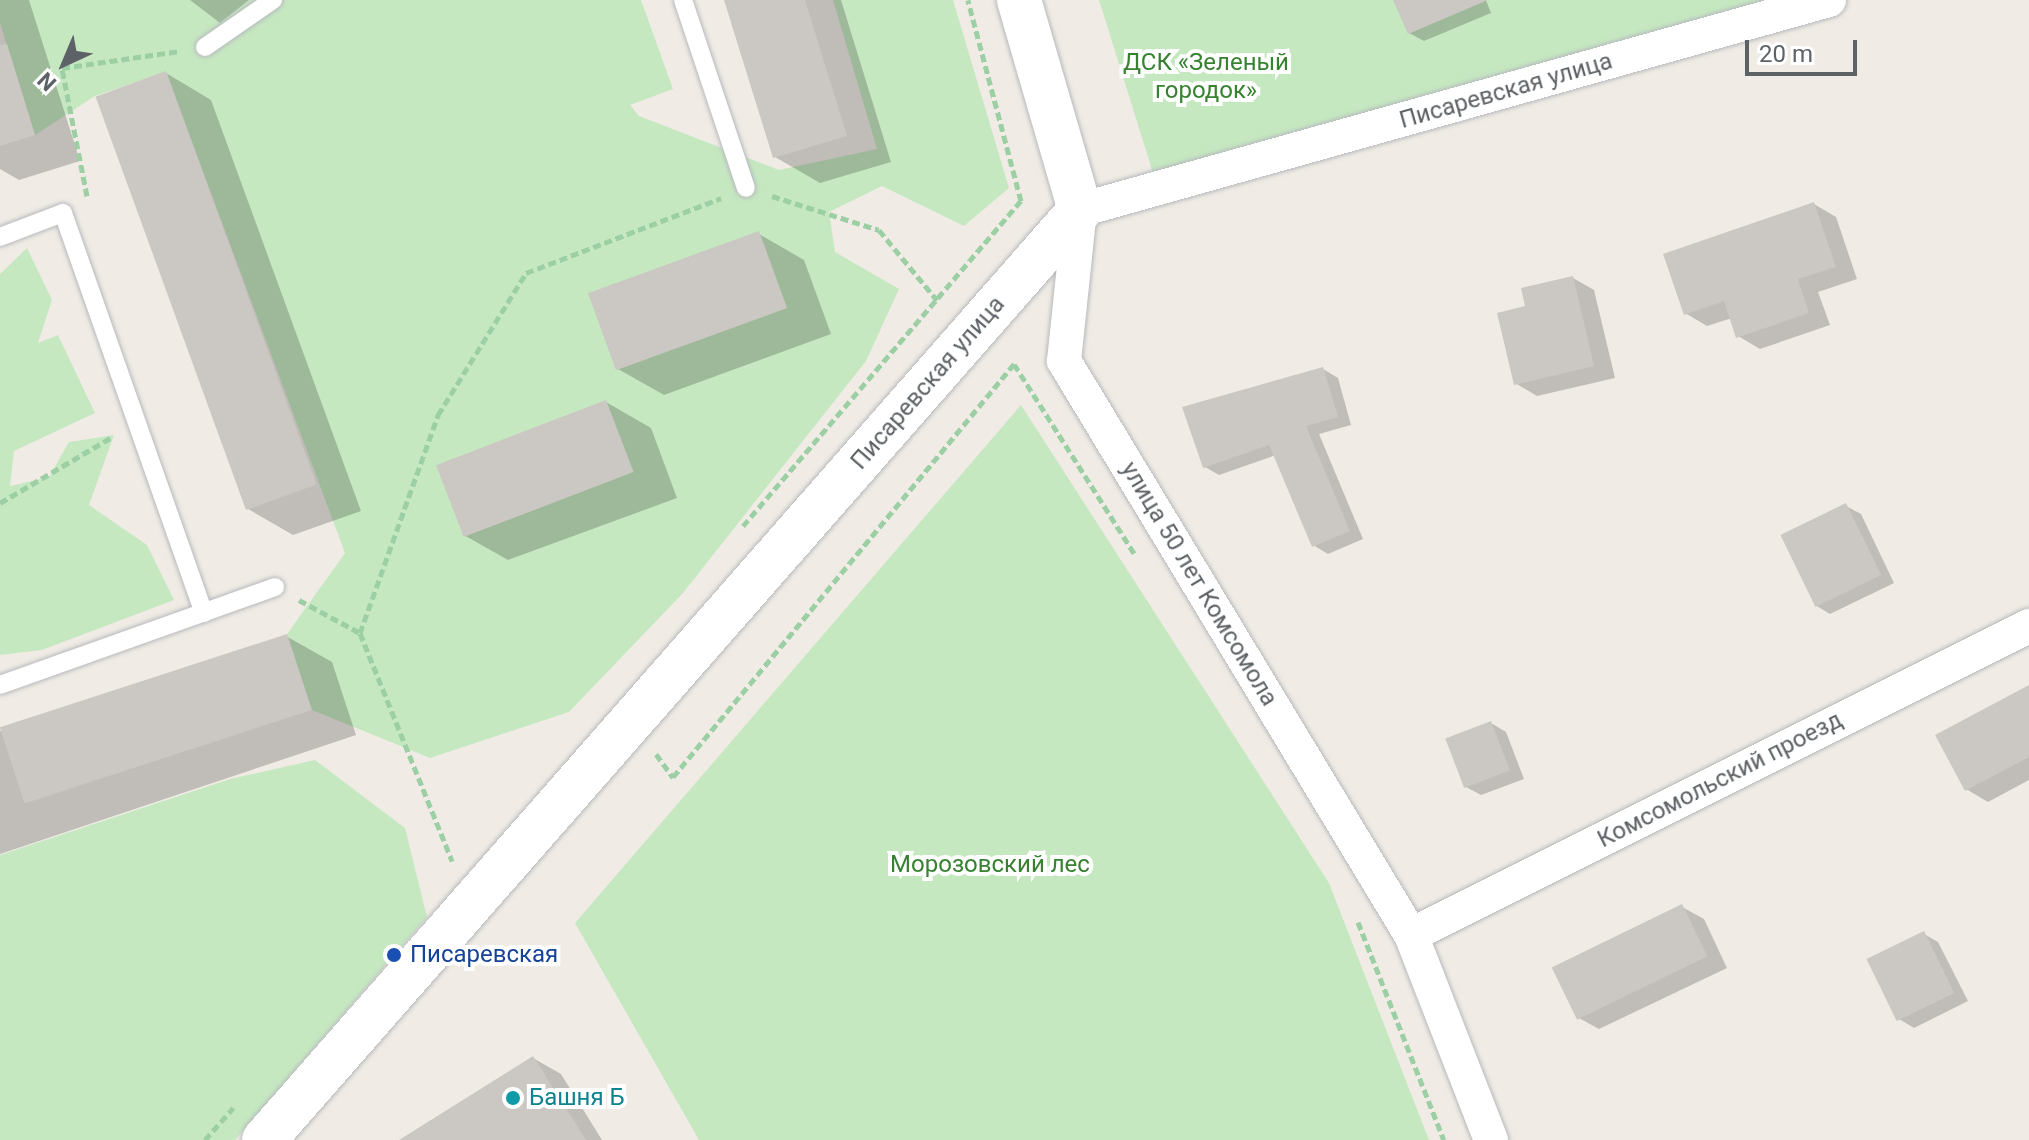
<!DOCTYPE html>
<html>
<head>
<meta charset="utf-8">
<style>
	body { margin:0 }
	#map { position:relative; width:2029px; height:1140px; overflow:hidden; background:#f0ece5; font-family:Roboto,sans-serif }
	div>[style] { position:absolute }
	.green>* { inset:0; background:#c6e8c1 }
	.shadow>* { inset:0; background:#0003 }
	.building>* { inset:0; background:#cbc7c2; transform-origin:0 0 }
	.path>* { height:5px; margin-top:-2.5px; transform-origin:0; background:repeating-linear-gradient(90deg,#9ccfa4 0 8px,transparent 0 12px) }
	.roads { filter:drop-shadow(0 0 2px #b6b9bd) drop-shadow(0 0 2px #b6b9bd) }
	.lane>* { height:18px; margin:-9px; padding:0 9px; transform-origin:9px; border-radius:9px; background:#fff }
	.street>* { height:34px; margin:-17px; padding:0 17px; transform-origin:17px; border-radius:17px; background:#fff }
	.secondary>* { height:44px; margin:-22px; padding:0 22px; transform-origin:22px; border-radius:22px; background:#fff }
	.dots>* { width:22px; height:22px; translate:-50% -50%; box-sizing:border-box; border:4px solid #fff; border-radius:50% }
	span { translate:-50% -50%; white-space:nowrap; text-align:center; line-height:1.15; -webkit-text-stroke:8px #fff; paint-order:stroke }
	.park-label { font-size:24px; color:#368230 }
	.street-label { font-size:24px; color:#5d6266 }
	.transit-label { font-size:24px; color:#164399 }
	.left { translate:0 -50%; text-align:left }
	.culture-label { font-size:24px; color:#0d838f }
	.north { position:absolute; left:24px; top:24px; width:80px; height:80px; -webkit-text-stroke:6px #fff; paint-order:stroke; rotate:224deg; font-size:22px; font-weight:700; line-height:32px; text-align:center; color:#5d6266 }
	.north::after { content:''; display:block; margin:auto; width:28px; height:36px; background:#5d6266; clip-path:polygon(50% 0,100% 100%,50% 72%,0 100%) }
	.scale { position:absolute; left:1745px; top:40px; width:112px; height:36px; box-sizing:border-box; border:4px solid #5d6266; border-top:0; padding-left:10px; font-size:24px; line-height:28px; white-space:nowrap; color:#5d6266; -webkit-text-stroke:6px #fff; paint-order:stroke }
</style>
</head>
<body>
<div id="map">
	<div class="green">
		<div style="clip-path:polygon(0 0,641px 0,673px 89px,630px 105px,639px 116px,779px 170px,877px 149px,833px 0,953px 0,1009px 188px,964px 226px,882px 186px,829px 212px,835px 252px,899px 289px,866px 361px,683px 593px,569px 712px,430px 758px,312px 710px,287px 634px,345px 553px,166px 72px,95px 96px,35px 135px,0 23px)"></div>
		<div style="clip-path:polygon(1099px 0,1776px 0,1153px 173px)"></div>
		<div style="clip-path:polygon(27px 248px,52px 300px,38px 343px,58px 335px,95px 413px,14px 451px,10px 486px,49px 477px,69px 442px,114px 435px,89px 505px,147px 545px,174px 600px,42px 650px,0 655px,0 274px)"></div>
		<div style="clip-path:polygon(1021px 405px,1329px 883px,1429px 1140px,699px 1140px,575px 923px)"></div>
		<div style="clip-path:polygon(315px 760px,405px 828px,427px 917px,235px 1140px,0 1140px,0 855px,230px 779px)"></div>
	</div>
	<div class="shadow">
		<div style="clip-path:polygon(0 0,29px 0,80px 161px,19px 180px,0 169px)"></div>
		<div style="clip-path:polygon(190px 0,249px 0,220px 23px)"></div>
		<div style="clip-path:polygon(726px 0,841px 0,891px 162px,820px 183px,775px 157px)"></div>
		<div style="clip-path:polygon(1395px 0,1486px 0,1491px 13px,1424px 41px,1409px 33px)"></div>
		<div style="clip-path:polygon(166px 73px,211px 100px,361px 511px,293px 535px,248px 509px)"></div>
		<div style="clip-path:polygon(1814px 204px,1836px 217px,1857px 279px,1818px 292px,1830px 325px,1760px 349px,1738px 336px,1732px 318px,1707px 326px,1685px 313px)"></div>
		<div style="clip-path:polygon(759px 234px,804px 260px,831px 334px,664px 395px,618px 369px)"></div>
		<div style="clip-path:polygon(1573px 278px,1594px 290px,1615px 378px,1537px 396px,1515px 383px,1528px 308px)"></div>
		<div style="clip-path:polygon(1323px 369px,1338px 378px,1351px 425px,1319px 434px,1363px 539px,1328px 554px,1313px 545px,1276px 455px,1219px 475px,1205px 467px)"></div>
		<div style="clip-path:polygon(606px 402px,651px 428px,677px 498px,508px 560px,462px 534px)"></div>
		<div style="clip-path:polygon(1846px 506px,1861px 514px,1894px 583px,1830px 614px,1815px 605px)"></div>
		<div style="clip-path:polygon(286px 636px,332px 662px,356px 735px,0 854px,0 731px)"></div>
		<div style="clip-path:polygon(2029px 687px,2029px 780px,1988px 802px,1966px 789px)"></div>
		<div style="clip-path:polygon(1491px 723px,1506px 732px,1524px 779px,1481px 795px,1466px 787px)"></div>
		<div style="clip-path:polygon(1682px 907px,1704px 919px,1727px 968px,1599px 1029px,1577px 1017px)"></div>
		<div style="clip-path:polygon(1924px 934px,1938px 942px,1968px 1001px,1914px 1028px,1899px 1019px)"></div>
		<div style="clip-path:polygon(533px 1058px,561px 1074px,602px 1140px,403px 1140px)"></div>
	</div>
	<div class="building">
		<div style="clip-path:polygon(724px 0,805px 0,847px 136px,773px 158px)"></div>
		<div style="clip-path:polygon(1393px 0,1488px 0,1408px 34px)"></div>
		<div style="clip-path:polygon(7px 44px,35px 135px,0 146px,0 45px)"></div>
		<div style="left:166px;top:71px;width:440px;height:75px;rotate:70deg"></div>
		<div style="clip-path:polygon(1814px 202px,1836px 267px,1798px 279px,1809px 313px,1736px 338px,1724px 301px,1684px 315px,1663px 254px)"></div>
		<div style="left:759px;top:231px;width:82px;height:182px;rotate:70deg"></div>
		<div style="clip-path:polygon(1573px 276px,1594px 366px,1514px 385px,1497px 313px,1525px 306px,1521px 288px)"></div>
		<div style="clip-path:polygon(1323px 367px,1338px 417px,1306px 426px,1350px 531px,1312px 547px,1269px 445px,1203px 468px,1182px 407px)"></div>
		<div style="left:606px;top:400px;width:77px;height:182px;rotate:69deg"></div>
		<div style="left:1846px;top:503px;width:80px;height:73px;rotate:64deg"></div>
		<div style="left:287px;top:634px;width:80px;height:302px;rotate:72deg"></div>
		<div style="clip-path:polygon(2029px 685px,2029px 757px,1965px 791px,1935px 735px)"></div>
		<div style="left:1491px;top:721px;width:53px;height:49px;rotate:69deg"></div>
		<div style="left:1682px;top:904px;width:58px;height:145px;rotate:64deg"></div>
		<div style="left:1924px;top:931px;width:69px;height:64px;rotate:64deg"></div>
		<div style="clip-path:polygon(533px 1056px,586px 1140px,399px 1140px)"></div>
	</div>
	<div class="path">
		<div style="left:87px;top:196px;width:130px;rotate:-101.1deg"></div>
		<div style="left:62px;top:68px;width:119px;rotate:-8.2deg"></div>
		<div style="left:772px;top:196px;width:112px;rotate:17.6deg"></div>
		<div style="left:879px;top:230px;width:91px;rotate:50.4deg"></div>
		<div style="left:0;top:503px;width:130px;rotate:-30.5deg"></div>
		<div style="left:743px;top:526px;width:428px;rotate:-49.5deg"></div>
		<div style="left:1021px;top:201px;width:208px;rotate:-104.8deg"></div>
		<div style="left:299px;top:600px;width:69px;rotate:28.4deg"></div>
		<div style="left:360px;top:633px;width:246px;rotate:68deg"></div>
		<div style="left:360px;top:633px;width:232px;rotate:-70.3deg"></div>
		<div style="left:438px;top:415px;width:167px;rotate:-58.2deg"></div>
		<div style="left:526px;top:273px;width:209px;rotate:-21deg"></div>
		<div style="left:656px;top:754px;width:29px;rotate:54deg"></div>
		<div style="left:673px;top:777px;width:536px;rotate:-50.45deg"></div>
		<div style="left:1014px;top:364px;width:226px;rotate:57.6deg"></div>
		<div style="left:1358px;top:922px;width:234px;rotate:68.5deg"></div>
		<div style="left:205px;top:1140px;width:43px;rotate:-48.8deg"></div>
	</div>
	<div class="roads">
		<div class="lane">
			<div style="left:683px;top:0;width:198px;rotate:71.5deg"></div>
			<div style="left:205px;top:47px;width:83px;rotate:-34.7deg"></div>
			<div style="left:0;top:237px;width:67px;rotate:-20.9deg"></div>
			<div style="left:63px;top:213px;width:424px;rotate:70.6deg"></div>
			<div style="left:0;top:685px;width:292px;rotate:-19.6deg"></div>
		</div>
		<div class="street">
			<div style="left:1411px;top:935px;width:691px;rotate:-26.57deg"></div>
			<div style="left:1491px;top:1140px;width:220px;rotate:-111.3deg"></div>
			<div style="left:1411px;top:935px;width:671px;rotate:-121.15deg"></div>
			<div style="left:1064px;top:361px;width:152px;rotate:-84deg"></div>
			<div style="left:1080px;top:210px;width:778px;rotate:-15.66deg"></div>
		</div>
		<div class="secondary">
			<div style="left:264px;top:1140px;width:1237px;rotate:-48.74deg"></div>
			<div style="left:1080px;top:210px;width:219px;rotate:-106.2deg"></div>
		</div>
	</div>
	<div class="dots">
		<div style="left:394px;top:955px;background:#1a4fb4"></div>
		<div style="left:513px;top:1098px;background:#0f9aa8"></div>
	</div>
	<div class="park-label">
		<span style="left:1206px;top:77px">ДСК «Зеленый<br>городок»</span>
		<span style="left:990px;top:865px">Морозовский лес</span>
	</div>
	<div class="street-label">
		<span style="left:1506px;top:91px;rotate:-16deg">Писаревская улица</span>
		<span style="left:928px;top:383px;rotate:-49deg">Писаревская улица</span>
		<span style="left:1199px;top:584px;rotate:59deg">улица 50 лет Комсомола</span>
		<span style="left:1720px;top:780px;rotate:-27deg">Комсомольский проезд</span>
	</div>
	<div class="transit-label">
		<span class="left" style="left:410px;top:955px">Писаревская</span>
	</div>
	<div class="culture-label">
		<span class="left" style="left:529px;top:1098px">Башня Б</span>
	</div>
	<div class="north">N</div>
	<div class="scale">20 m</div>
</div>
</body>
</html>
